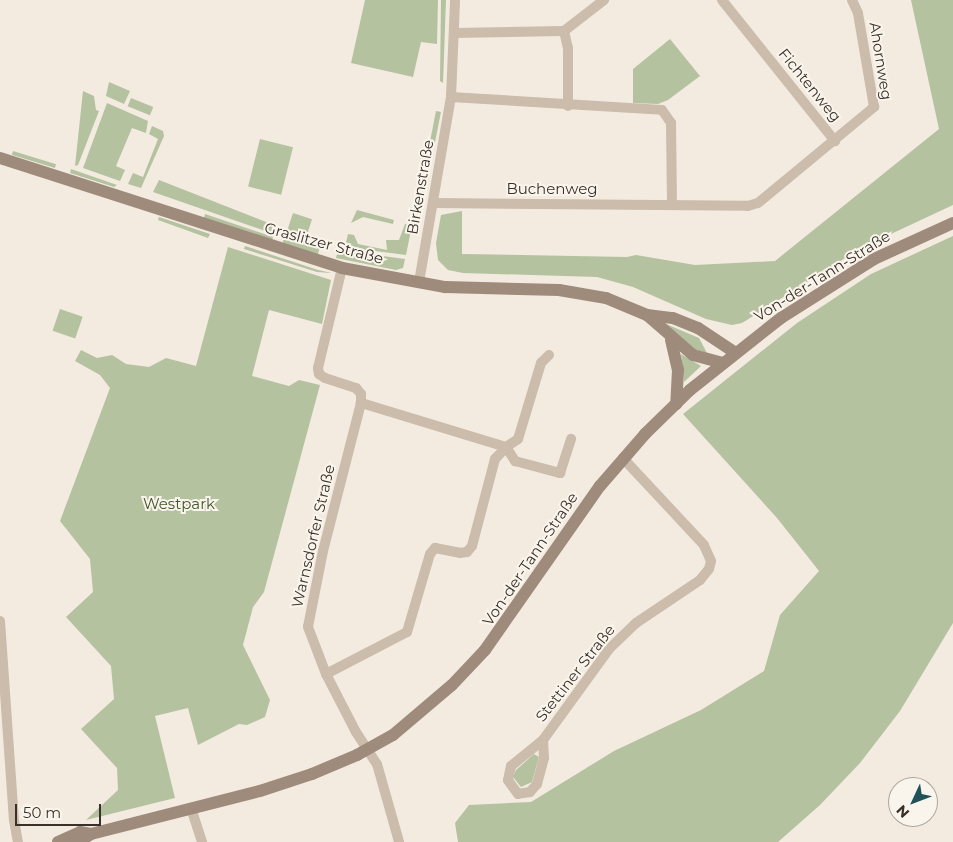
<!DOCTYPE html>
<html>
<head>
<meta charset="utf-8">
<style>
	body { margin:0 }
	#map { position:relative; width:953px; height:842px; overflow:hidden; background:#f3ebe0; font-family:Montserrat,sans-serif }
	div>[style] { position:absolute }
	.green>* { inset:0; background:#b4c29f; transform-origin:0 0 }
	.street>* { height:10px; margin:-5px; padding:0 5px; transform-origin:5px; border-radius:5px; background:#cbbcab }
	.secondary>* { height:12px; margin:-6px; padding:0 6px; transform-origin:6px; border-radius:6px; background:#9f8b7c }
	span { translate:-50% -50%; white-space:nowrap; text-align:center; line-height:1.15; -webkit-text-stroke:4px #faf5ec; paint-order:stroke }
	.street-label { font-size:15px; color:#39302a }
	.park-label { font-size:15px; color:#45572e }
	.north { position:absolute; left:888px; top:777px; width:50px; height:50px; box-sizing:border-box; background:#faf5ec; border:1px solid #ada69e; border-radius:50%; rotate:227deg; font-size:14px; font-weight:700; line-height:20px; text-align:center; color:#39302a }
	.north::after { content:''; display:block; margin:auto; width:18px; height:22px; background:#20525a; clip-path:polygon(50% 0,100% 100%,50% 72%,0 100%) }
	.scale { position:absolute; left:15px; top:804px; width:86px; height:22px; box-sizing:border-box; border:2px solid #39302a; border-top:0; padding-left:6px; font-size:15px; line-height:18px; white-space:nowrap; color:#39302a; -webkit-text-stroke:4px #faf5ec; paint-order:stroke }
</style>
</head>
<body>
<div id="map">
	<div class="green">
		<div style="clip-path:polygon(365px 0,438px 0,437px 44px,421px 42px,413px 77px,351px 63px)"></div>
		<div style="clip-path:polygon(441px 0,446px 0,443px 83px,440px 81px)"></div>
		<div style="clip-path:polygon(911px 0,953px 0,953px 205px,861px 248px,742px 323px,732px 325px,706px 319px,633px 287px,597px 277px,463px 273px,448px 270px,438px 260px,436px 243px,441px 215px,462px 211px,462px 254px,627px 257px,636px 255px,695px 265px,775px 261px,939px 129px)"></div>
		<div style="clip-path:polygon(670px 39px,700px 76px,668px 100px,658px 104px,633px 103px,633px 69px)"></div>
		<div style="clip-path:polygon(109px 82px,130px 91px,124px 104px,106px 96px)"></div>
		<div style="clip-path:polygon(83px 91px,94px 96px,96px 110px,99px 111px,78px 165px,75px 166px)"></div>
		<div style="left:131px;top:98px;width:24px;height:9px;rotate:22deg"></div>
		<div style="clip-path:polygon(107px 103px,148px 121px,146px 133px,132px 128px,116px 166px,125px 170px,120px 181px,83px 168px)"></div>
		<div style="left:436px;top:111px;width:5px;height:36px;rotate:11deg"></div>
		<div style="clip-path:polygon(152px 126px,163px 131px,164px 136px,141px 188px,128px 184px,133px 173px,143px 177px,158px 139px,149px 134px)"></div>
		<div style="left:260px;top:139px;width:34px;height:49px;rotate:14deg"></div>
		<div style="left:13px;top:151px;width:45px;height:4px;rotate:17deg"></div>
		<div style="clip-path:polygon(71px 169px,117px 185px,114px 187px,70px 173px)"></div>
		<div style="clip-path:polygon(159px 180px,279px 227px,277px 235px,153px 192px)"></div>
		<div style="clip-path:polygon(357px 210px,394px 220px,393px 224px,363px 217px,351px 223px)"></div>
		<div style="left:293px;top:213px;width:20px;height:23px;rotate:18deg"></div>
		<div style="clip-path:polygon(205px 214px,273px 237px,272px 240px,204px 218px)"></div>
		<div style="clip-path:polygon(159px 217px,210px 234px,208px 238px,158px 220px)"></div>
		<div style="clip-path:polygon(405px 224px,412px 225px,406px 255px,345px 247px,348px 234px,354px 235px,358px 244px,387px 250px,386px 240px,399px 240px)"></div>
		<div style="clip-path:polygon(953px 236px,953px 623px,900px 711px,860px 763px,820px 805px,778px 842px,458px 842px,455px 823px,469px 805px,531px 802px,614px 751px,701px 710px,764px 671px,780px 615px,819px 571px,777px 518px,683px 414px,797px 323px,871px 274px)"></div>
		<div style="left:284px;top:238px;width:37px;height:6px;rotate:16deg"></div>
		<div style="clip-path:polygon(245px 246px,318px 270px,332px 273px,317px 272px,244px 249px)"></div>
		<div style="clip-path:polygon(228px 247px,331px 280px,322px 324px,269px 310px,252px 376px,289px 386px,299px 380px,320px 385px,264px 592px,253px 607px,243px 645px,270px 700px,265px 717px,247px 725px,239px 724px,198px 745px,188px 708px,155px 716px,175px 798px,86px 820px,118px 790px,117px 768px,81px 729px,114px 699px,111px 666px,66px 617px,93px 592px,90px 559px,60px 521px,110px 388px,100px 375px,75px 361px,81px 350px,97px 358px,112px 355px,126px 364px,149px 367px,166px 358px,196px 366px)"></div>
		<div style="clip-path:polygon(338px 250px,405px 259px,403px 268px,396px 270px,336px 258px)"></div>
		<div style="left:60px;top:309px;width:24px;height:23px;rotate:19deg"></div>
		<div style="clip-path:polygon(666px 324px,699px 338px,707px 353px,696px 350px)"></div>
		<div style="clip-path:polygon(681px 354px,701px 366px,684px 382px,683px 368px)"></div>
		<div style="clip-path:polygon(534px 754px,539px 757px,532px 782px,521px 787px,513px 777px,516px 770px)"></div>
	</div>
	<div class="street">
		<div style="left:722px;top:0;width:181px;rotate:51.3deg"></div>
		<div style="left:564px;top:31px;width:17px;rotate:77deg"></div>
		<div style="left:568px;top:48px;width:58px;rotate:90deg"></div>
		<div style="left:455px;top:33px;width:109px;rotate:-1.1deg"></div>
		<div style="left:564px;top:31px;width:51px;rotate:-37.8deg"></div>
		<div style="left:451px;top:97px;width:211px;rotate:3.5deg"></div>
		<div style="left:662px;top:110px;width:16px;rotate:55deg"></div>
		<div style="left:671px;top:123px;width:80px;rotate:89.3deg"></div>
		<div style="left:433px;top:203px;width:315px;rotate:0.5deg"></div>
		<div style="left:748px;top:206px;width:10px;rotate:-17deg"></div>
		<div style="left:758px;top:203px;width:151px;rotate:-39.6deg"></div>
		<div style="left:874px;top:107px;width:95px;rotate:-99.7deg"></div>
		<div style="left:858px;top:13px;width:14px;rotate:-115deg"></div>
		<div style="left:342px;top:268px;width:103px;rotate:103.5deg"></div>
		<div style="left:318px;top:368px;width:6px;rotate:81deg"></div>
		<div style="left:319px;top:374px;width:7px;rotate:34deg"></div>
		<div style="left:325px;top:378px;width:33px;rotate:18deg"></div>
		<div style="left:356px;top:388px;width:8px;rotate:50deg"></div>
		<div style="left:361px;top:394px;width:9px;rotate:90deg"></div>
		<div style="left:361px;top:403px;width:153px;rotate:104.4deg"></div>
		<div style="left:323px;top:551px;width:77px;rotate:101.2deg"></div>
		<div style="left:308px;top:627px;width:50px;rotate:69deg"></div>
		<div style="left:326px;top:674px;width:65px;rotate:62.7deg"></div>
		<div style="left:356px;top:732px;width:38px;rotate:57deg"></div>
		<div style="left:377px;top:764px;width:81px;rotate:74.2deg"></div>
		<div style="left:419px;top:282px;width:188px;rotate:-80.2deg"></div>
		<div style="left:451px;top:97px;width:97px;rotate:-87.6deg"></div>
		<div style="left:549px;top:355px;width:11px;rotate:135deg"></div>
		<div style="left:541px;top:363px;width:79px;rotate:106.8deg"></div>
		<div style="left:518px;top:439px;width:14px;rotate:146deg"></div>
		<div style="left:506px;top:447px;width:17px;rotate:57deg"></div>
		<div style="left:515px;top:461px;width:47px;rotate:14.9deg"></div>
		<div style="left:560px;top:473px;width:36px;rotate:-72deg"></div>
		<div style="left:0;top:621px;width:199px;rotate:86deg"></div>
		<div style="left:14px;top:820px;width:22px;rotate:80deg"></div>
		<div style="left:326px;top:674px;width:91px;rotate:-27.4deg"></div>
		<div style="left:407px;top:632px;width:81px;rotate:-73.6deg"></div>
		<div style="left:430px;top:554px;width:8px;rotate:-50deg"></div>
		<div style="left:435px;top:548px;width:25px;rotate:11deg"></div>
		<div style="left:460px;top:553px;width:7px;rotate:-8deg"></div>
		<div style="left:467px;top:552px;width:8px;rotate:-50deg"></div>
		<div style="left:472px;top:546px;width:90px;rotate:-75.2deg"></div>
		<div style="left:495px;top:459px;width:16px;rotate:-47deg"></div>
		<div style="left:506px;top:447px;width:152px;rotate:-163.1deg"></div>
		<div style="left:543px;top:740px;width:18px;rotate:87deg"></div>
		<div style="left:544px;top:758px;width:27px;rotate:105deg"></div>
		<div style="left:537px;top:784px;width:11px;rotate:131deg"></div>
		<div style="left:530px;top:792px;width:12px;rotate:171deg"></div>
		<div style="left:518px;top:794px;width:17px;rotate:-126deg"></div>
		<div style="left:508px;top:780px;width:14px;rotate:-78deg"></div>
		<div style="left:511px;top:766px;width:41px;rotate:-39.1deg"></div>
		<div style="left:543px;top:740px;width:112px;rotate:-54deg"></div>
		<div style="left:609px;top:649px;width:37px;rotate:-44deg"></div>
		<div style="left:636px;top:623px;width:77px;rotate:-33.9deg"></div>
		<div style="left:700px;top:580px;width:14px;rotate:-51deg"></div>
		<div style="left:709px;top:569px;width:8px;rotate:-76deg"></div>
		<div style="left:711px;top:561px;width:17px;rotate:-114deg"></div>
		<div style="left:704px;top:545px;width:119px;rotate:-133deg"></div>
		<div style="left:191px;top:808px;width:36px;rotate:72deg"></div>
	</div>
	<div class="secondary">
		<div style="left:0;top:158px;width:359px;rotate:17.8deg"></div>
		<div style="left:342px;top:268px;width:105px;rotate:10.5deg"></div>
		<div style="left:445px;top:287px;width:114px;rotate:1.5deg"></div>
		<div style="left:559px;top:290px;width:48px;rotate:9.7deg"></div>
		<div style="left:606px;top:298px;width:44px;rotate:22.5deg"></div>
		<div style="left:647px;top:315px;width:61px;rotate:41deg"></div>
		<div style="left:693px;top:355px;width:30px;rotate:15deg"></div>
		<div style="left:647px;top:315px;width:26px;rotate:7deg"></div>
		<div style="left:673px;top:318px;width:27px;rotate:22deg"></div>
		<div style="left:698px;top:328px;width:43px;rotate:33.7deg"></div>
		<div style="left:671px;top:340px;width:31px;rotate:77deg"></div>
		<div style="left:678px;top:370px;width:34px;rotate:93deg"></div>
		<div style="left:58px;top:842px;width:24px;rotate:-24deg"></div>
		<div style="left:80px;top:832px;width:11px;rotate:10deg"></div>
		<div style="left:79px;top:842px;width:14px;rotate:-34deg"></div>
		<div style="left:91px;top:834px;width:174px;rotate:-14.3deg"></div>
		<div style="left:260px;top:791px;width:55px;rotate:-18.1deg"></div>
		<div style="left:312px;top:774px;width:49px;rotate:-22.9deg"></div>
		<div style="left:357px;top:755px;width:41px;rotate:-29.1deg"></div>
		<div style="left:393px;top:735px;width:77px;rotate:-40.3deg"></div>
		<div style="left:452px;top:685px;width:48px;rotate:-46.7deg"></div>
		<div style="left:485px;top:650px;width:200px;rotate:-55deg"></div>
		<div style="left:600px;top:486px;width:69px;rotate:-49.1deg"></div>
		<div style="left:645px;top:434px;width:63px;rotate:-44.4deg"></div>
		<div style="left:690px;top:390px;width:116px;rotate:-38.4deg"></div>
		<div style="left:781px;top:318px;width:110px;rotate:-32.4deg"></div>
		<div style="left:874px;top:259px;width:87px;rotate:-24.5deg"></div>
	</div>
	<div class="street-label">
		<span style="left:881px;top:61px;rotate:81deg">Ahornweg</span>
		<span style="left:810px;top:85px;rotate:51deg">Fichtenweg</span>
		<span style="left:420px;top:187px;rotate:-80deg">Birkenstraße</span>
		<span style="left:552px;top:189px">Buchenweg</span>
		<span style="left:324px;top:243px;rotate:15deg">Graslitzer Straße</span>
		<span style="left:822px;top:276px;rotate:-32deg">Von-der-Tann-Straße</span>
		<span style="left:313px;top:536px;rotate:-77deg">Warnsdorfer Straße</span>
		<span style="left:530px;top:559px;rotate:-56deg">Von-der-Tann-Straße</span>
		<span style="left:575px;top:673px;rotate:-52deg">Stettiner Straße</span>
	</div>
	<div class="park-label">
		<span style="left:179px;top:504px">Westpark</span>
	</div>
	<div class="north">N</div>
	<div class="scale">50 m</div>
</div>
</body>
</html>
